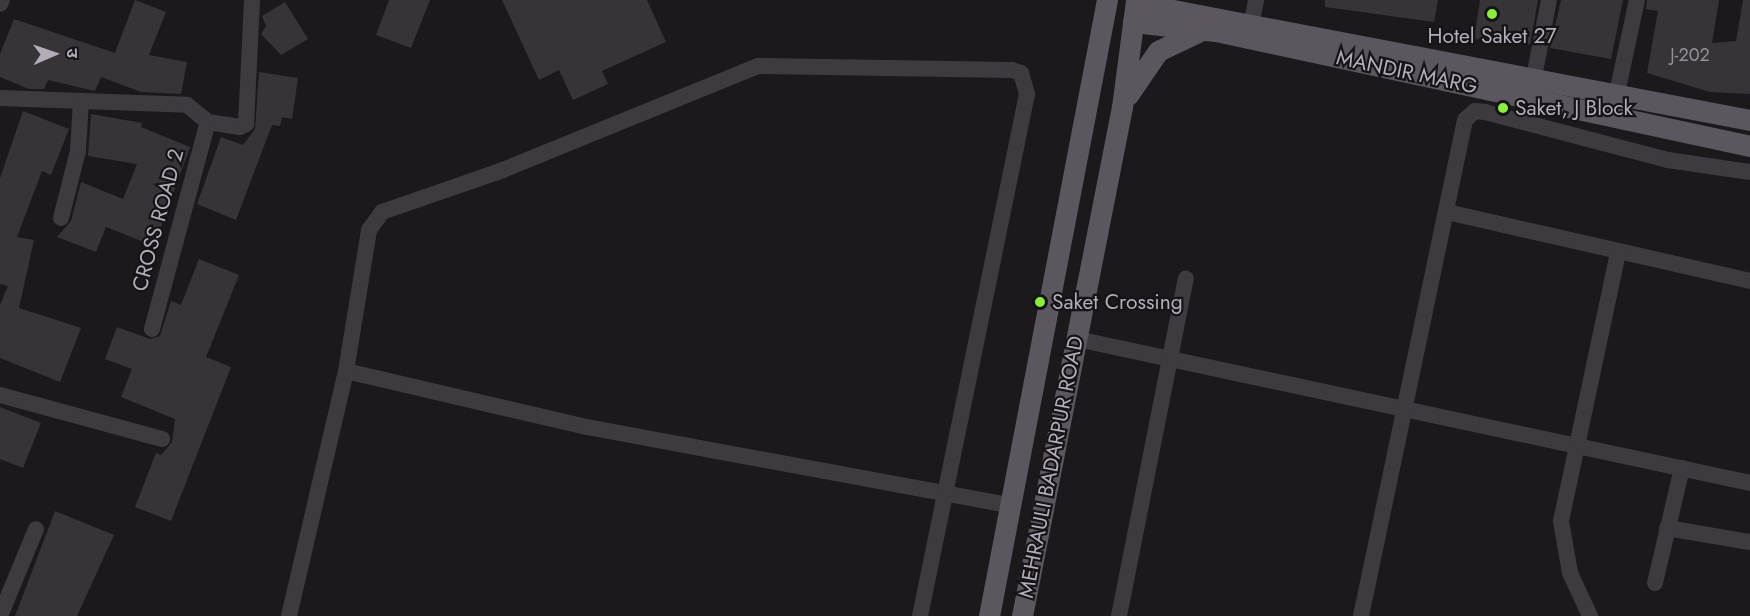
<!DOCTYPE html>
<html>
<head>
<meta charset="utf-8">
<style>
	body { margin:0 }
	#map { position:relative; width:1750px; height:616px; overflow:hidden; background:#1b191b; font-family:Jost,"Noto Sans Devanagari",sans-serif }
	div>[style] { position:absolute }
	.building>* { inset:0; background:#373437 }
	.minor>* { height:16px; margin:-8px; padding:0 8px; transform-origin:8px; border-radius:8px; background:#3f3a40 }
	.major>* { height:21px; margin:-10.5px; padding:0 10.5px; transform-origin:10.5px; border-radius:10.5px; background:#5c565f }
	.dots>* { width:16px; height:16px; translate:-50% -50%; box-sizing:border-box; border:3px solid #161416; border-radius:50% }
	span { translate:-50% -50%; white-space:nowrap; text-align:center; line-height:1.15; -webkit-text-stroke:4.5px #161416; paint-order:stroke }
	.number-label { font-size:18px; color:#968e99 }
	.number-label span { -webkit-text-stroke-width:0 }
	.poi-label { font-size:21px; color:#b5acba }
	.left { translate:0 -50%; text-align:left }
	.street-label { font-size:21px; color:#b5acba }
	.north { position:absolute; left:24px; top:24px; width:60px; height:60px; -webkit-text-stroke:4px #161416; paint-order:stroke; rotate:88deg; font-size:16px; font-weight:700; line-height:24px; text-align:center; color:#b5acba }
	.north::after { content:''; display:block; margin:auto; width:21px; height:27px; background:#b5acba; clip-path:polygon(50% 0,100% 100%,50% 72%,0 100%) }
</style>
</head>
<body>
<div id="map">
	<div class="building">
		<div style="clip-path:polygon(135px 0,166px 12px,149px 55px,187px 62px,181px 94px,141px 92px,101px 77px,95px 91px,48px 80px,44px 89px,29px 89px,0 77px,0 54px,14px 19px,115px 53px)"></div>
		<div style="clip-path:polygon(389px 0,430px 0,411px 48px,376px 35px)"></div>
		<div style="clip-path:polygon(502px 0,647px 0,666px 42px,602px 71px,608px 84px,573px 100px,559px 70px,539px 80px)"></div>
		<div style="clip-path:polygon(1325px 0,1438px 0,1434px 22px,1325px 7px)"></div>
		<div style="clip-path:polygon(1480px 0,1538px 0,1530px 45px,1474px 39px)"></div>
		<div style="clip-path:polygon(1561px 0,1623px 0,1611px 59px,1550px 48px)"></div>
		<div style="clip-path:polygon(1647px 0,1719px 0,1712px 43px,1736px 41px,1743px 0,1750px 0,1750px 94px,1710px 92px,1647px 73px,1658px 11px,1646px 9px)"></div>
		<div style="clip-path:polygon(285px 2px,308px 39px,281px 55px,261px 34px,266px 26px,262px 16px)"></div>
		<div style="clip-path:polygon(259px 72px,298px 78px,292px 119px,282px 117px,280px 126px,272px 125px,236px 220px,197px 204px,221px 137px,243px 145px,255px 129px)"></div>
		<div style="clip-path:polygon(23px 111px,69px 129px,51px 175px,42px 171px,17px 237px,34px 240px,19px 308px,81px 328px,60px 382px,0 358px,0 305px,8px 286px,0 284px,0 178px)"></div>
		<div style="clip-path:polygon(91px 114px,142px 123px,141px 127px,190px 147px,154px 246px,106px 227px,96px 252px,57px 237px,71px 221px,81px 182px,123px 199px,137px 164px,88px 156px)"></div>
		<div style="clip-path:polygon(199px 259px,239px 275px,206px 357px,231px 367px,171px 521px,135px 507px,156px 453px,161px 455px,172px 442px,175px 419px,121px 397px,132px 369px,105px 359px,117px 327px,150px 339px,160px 336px,171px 301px,181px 305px)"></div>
		<div style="clip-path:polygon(0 407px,41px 423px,23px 468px,0 459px)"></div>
		<div style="clip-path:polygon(55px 511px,114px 535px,77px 616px,15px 616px)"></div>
	</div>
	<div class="minor">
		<div style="left:0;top:4px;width:4px;rotate:-63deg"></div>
		<div style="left:1252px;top:21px;width:21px;rotate:-79deg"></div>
		<div style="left:1534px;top:77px;width:78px;rotate:-79deg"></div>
		<div style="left:1617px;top:93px;width:95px;rotate:-77.9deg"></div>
		<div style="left:0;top:98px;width:187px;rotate:2.1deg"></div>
		<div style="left:187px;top:105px;width:27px;rotate:39deg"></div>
		<div style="left:208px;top:122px;width:32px;rotate:9deg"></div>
		<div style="left:240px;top:127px;width:7px;rotate:-27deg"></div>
		<div style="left:246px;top:124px;width:124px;rotate:-87.2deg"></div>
		<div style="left:1447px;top:212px;width:311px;rotate:12.8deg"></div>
		<div style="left:61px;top:218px;width:69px;rotate:-75.8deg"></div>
		<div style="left:78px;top:151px;width:50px;rotate:-86.6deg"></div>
		<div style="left:152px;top:329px;width:214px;rotate:-74.9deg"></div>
		<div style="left:1077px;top:339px;width:688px;rotate:12.08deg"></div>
		<div style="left:346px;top:371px;width:247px;rotate:13.1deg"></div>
		<div style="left:587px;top:427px;width:432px;rotate:10.5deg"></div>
		<div style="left:0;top:395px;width:168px;rotate:15.2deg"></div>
		<div style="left:1667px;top:528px;width:84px;rotate:9.6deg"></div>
		<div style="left:1655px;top:583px;width:118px;rotate:-76.8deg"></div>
		<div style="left:0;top:616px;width:94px;rotate:-67.5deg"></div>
		<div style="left:289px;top:616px;width:252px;rotate:-76.9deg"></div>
		<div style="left:346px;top:371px;width:143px;rotate:-80.7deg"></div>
		<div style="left:369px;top:230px;width:22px;rotate:-54deg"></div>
		<div style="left:382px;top:212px;width:128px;rotate:-19.1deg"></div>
		<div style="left:503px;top:170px;width:275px;rotate:-22.2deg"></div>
		<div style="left:758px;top:66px;width:254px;rotate:0.9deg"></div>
		<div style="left:1012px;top:70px;width:9px;rotate:18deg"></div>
		<div style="left:1021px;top:73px;width:22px;rotate:74deg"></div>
		<div style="left:1027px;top:94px;width:533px;rotate:101.58deg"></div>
		<div style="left:1119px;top:616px;width:344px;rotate:-78.8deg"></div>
		<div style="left:1361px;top:616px;width:507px;rotate:-78.16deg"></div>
		<div style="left:1465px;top:120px;width:13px;rotate:-42deg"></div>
		<div style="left:1475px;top:111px;width:10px;rotate:6deg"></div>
		<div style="left:1485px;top:112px;width:189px;rotate:14.7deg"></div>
		<div style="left:1668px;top:160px;width:83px;rotate:8.3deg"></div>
		<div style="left:1590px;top:616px;width:47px;rotate:-114.9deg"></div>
		<div style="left:1570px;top:573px;width:53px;rotate:-99.8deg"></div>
		<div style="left:1561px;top:521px;width:275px;rotate:-78deg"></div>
	</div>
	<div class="major">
		<div style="left:1136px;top:3px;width:625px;rotate:10.79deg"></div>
		<div style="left:1133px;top:22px;width:83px;rotate:6.2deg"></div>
		<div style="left:1216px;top:31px;width:546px;rotate:12.15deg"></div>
		<div style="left:1128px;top:95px;width:53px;rotate:-55.7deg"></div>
		<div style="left:1158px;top:51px;width:47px;rotate:-25.5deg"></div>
		<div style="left:989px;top:616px;width:627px;rotate:-79.16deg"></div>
		<div style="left:1022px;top:616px;width:519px;rotate:-78.89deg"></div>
		<div style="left:1122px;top:107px;width:108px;rotate:-82.5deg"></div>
	</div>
	<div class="dots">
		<div style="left:1492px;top:14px;background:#8bed40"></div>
		<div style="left:1503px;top:108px;background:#8bed40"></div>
		<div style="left:1040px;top:302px;background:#8bed40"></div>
	</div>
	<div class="number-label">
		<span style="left:1690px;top:55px">J-202</span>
	</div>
	<div class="poi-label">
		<span style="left:1492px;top:36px">Hotel Saket 27</span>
		<span class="left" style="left:1515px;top:108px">Saket, J Block</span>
		<span class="left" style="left:1052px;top:302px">Saket Crossing</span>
	</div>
	<div class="street-label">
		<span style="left:1407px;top:72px;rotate:12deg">MANDIR MARG</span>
		<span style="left:158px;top:220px;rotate:-75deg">CROSS ROAD 2</span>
		<span style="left:1051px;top:467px;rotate:-79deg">MEHRAULI BADARPUR ROAD</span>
	</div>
	<div class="north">उ</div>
</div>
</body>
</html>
